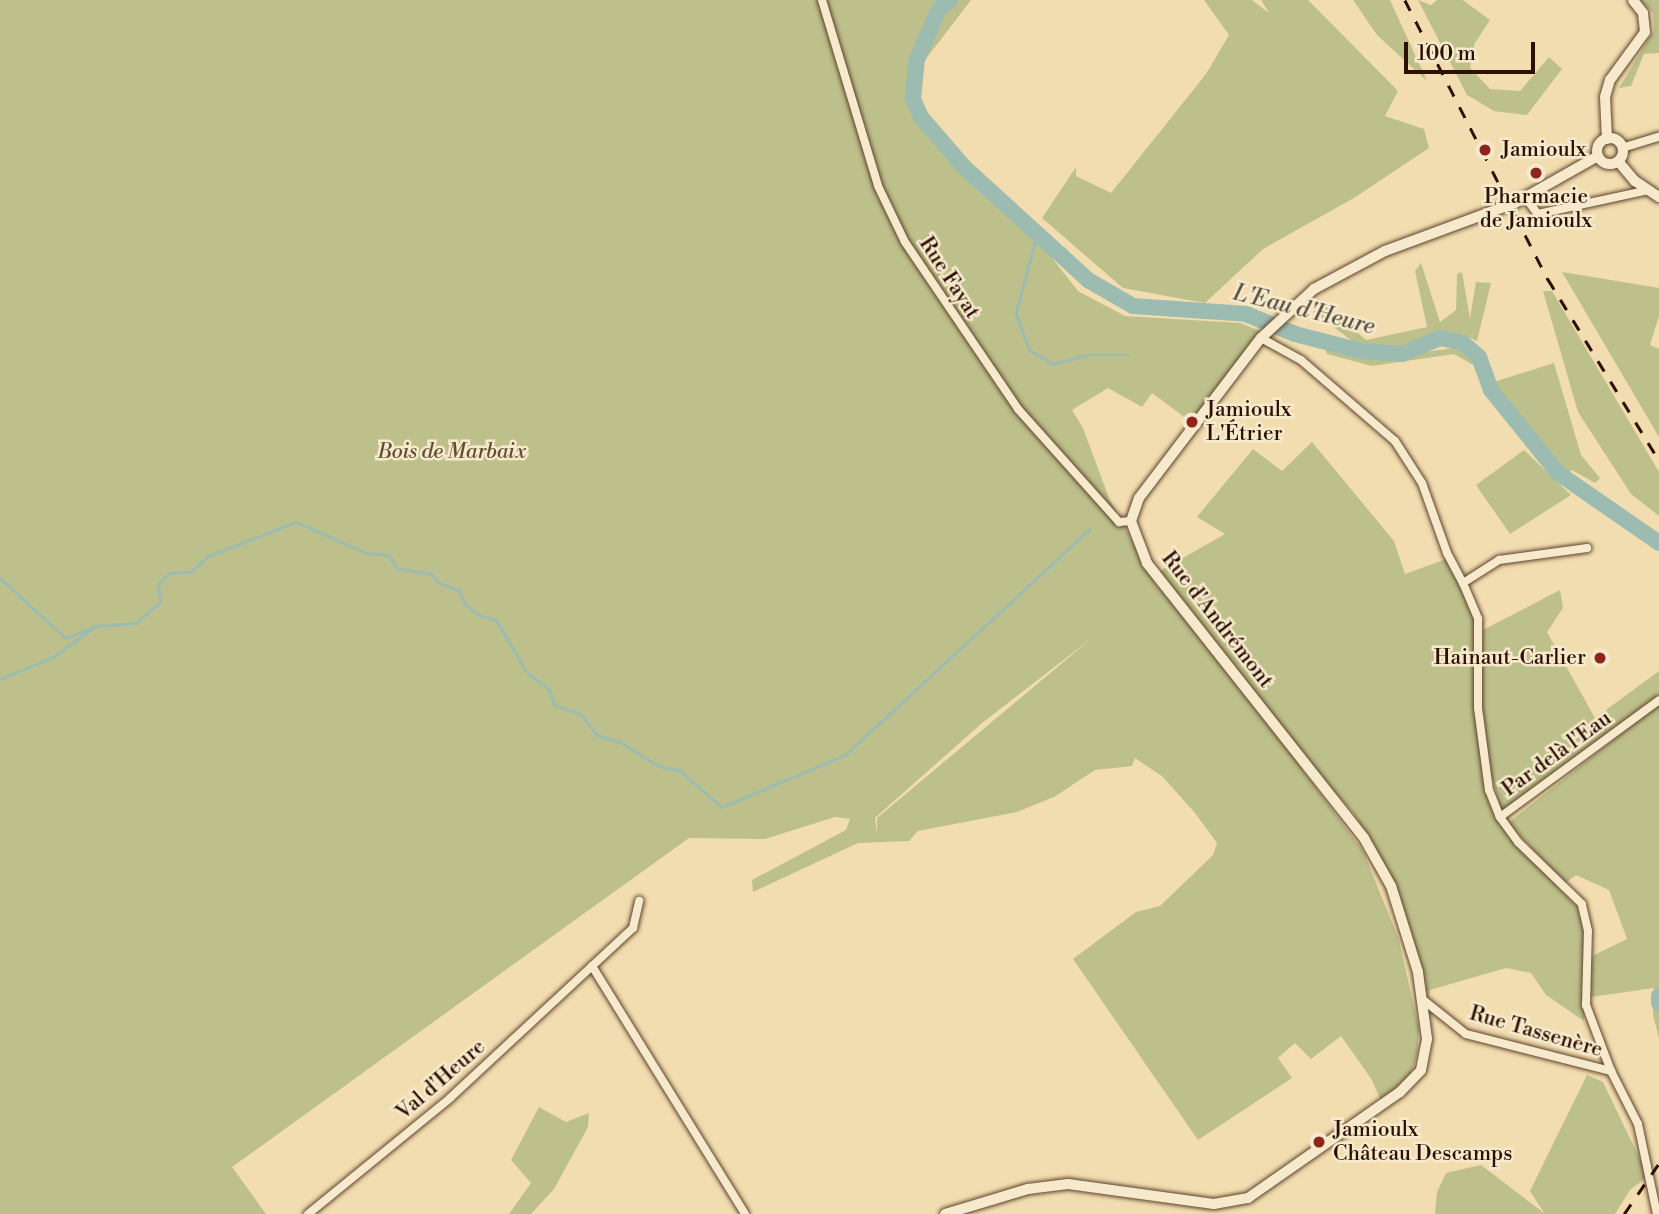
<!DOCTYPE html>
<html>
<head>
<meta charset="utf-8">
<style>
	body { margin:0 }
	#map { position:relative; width:1659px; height:1214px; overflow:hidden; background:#f2ddb0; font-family:"Libre Bodoni",serif }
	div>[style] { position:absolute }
	.green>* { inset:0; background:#bdc08a }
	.stream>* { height:2.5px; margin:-1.25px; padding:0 1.25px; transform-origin:1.25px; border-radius:1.25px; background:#9cbbb1 }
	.river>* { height:16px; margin:-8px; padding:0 8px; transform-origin:8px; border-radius:8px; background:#9cbbb1 }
	.roads { filter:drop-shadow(0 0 2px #5e432d) drop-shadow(0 0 2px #5e432d) }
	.minor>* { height:8px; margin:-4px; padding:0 4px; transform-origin:4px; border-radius:4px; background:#f7e9cc }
	.tertiary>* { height:10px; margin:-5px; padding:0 5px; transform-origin:5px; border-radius:5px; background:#f7e9cc }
	.tertiary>.ring { margin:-5px; padding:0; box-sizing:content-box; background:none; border:10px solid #f7e9cc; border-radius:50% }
	.rail>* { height:2.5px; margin-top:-1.25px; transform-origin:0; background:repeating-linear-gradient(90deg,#2c1001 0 12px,transparent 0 24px) }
	.dots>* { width:19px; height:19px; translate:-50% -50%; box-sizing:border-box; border:4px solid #f7e9cc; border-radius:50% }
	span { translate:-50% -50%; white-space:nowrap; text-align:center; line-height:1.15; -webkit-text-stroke:5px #f7e9cc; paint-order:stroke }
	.poi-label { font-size:21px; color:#2c1001 }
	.left { translate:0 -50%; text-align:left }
	.right { translate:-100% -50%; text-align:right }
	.street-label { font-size:21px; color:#2c1001 }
	.park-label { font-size:21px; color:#5f4e31; font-style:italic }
	.water-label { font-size:23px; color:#534c3f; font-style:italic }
	.scale { position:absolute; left:1404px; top:42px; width:131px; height:32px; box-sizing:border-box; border:4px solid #2c1001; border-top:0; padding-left:9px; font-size:21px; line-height:24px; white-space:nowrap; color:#2c1001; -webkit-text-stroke:5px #f7e9cc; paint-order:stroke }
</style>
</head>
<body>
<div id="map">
	<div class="green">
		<div style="clip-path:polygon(evenodd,0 0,971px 0,925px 60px,921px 99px,930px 136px,981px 190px,1069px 251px,1045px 249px,1078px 291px,1125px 316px,1240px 323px,1260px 331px,1191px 422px,1152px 393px,1142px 407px,1108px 388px,1072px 410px,1083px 428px,1109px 498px,1154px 582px,1206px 643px,1158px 572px,1225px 534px,1197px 517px,1253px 449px,1282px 471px,1312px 442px,1394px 541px,1405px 574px,1446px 559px,1477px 617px,1476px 724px,1492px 810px,1506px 833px,1577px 907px,1584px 929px,1584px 1021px,1546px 995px,1531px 973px,1506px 968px,1430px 990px,1428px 997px,1398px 892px,1382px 861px,1353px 812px,1312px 768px,1302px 769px,1363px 851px,1398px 937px,1419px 1028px,1417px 1055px,1410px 1075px,1381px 1101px,1372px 1080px,1341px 1036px,1311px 1059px,1295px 1043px,1278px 1058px,1292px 1078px,1198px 1140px,1073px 959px,1136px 912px,1160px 906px,1213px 855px,1217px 843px,1195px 813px,1163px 777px,1135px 758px,1132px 766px,1095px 770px,1054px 797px,1017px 812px,918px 831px,909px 841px,858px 843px,753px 892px,752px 880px,846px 830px,850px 819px,835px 817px,765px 839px,689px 838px,232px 1167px,266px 1214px,0 1214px,0 0,1092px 638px,877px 818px,877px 833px,875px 818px,982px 723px,1092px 638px)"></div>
		<div style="clip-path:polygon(1204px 0,1252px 0,1269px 13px,1261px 0,1308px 0,1398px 91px,1385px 116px,1424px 129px,1429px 148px,1354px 198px,1263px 249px,1205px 303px,1123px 288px,1042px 218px,1076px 167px,1076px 176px,1111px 193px,1206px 74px,1229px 35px)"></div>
		<div style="clip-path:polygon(1353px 0,1390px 0,1427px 81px,1377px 35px)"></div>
		<div style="clip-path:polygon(1418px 0,1431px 5px,1437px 0,1463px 0,1490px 20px,1475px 43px,1470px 68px,1490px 89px,1520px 91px,1549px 57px,1562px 69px,1527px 115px,1494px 111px,1467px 95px)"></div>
		<div style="clip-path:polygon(1640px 0,1659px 0,1659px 53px,1644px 54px,1631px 86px,1619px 88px,1654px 30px,1653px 13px)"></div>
		<div style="clip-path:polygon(1421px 263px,1440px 322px,1456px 310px,1457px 274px,1462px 272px,1470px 318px,1476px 282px,1491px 283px,1477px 341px,1462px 334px,1462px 345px,1426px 342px,1399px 350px,1361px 348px,1313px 311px,1318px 298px,1366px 340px,1427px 327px,1415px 271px)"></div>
		<div style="clip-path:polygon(1562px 272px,1659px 288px,1659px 316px,1650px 345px,1659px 349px,1659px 437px)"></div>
		<div style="clip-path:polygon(1543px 291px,1552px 291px,1659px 472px,1659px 516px,1631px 494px,1578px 412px)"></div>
		<div style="clip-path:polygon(1455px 348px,1478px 360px,1475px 366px,1454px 354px,1372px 366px,1327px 354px,1325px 349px,1378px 358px)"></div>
		<div style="clip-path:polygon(1554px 363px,1581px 455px,1600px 478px,1595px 483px,1572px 470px,1567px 475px,1513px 413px,1494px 382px)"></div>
		<div style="clip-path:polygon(1524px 450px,1571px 495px,1510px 534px,1476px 485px)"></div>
		<div style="clip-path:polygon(1560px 590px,1563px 608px,1547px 632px,1595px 718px,1659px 671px,1659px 698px,1502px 811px,1489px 768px,1481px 700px,1483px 630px)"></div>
		<div style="clip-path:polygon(1659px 704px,1659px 1038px,1653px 1015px,1654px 988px,1591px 997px,1590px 957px,1627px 939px,1609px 890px,1576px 875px,1565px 883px,1508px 823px)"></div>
		<div style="clip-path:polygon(1587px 1075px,1603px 1082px,1648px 1176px,1630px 1190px,1615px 1214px,1435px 1214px,1437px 1192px,1446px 1173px,1481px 1165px,1544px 1213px,1530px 1191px)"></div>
		<div style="clip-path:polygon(539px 1107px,566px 1122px,589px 1113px,588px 1127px,554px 1189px,531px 1214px,509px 1214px,531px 1183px,511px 1160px)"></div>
	</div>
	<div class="stream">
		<div style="left:1038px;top:232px;width:85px;rotate:105deg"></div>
		<div style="left:1016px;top:314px;width:39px;rotate:69deg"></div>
		<div style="left:1030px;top:350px;width:27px;rotate:31deg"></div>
		<div style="left:1053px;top:364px;width:34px;rotate:-15deg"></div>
		<div style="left:1086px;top:355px;width:43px"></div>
		<div style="left:0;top:578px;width:89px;rotate:42.3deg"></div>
		<div style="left:66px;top:638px;width:32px;rotate:-22deg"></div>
		<div style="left:96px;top:626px;width:40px;rotate:-4.3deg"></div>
		<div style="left:136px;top:623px;width:32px;rotate:-41deg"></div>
		<div style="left:160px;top:602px;width:18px;rotate:-96deg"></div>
		<div style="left:158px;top:584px;width:16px;rotate:-45deg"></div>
		<div style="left:169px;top:573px;width:22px;rotate:-3deg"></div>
		<div style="left:191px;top:572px;width:23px;rotate:-43deg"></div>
		<div style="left:208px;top:556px;width:94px;rotate:-21.1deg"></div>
		<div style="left:296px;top:522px;width:77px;rotate:23.6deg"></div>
		<div style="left:367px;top:553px;width:22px;rotate:5deg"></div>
		<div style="left:389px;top:555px;width:15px;rotate:58deg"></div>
		<div style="left:397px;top:568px;width:36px;rotate:10deg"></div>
		<div style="left:432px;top:574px;width:10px;rotate:53deg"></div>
		<div style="left:438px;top:582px;width:22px;rotate:21deg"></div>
		<div style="left:459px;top:590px;width:15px;rotate:67deg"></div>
		<div style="left:465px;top:604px;width:14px;rotate:39deg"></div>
		<div style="left:476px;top:613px;width:22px;rotate:21deg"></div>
		<div style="left:497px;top:621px;width:59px;rotate:59.5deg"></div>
		<div style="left:527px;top:672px;width:28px;rotate:38deg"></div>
		<div style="left:549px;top:689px;width:17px;rotate:69deg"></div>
		<div style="left:555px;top:705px;width:29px;rotate:20deg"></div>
		<div style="left:582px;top:715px;width:25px;rotate:53deg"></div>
		<div style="left:597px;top:735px;width:24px;rotate:17deg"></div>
		<div style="left:620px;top:742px;width:46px;rotate:31.6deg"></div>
		<div style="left:659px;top:766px;width:20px;rotate:11deg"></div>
		<div style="left:679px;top:770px;width:57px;rotate:40.7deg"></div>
		<div style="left:722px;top:807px;width:134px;rotate:-22.9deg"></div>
		<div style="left:845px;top:755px;width:333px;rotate:-42.7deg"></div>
		<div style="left:0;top:679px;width:57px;rotate:-22.5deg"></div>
		<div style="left:53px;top:657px;width:48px;rotate:-35.7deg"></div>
	</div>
	<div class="river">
		<div style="left:950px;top:0;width:14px;rotate:141deg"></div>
		<div style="left:939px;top:9px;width:58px;rotate:113.5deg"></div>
		<div style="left:916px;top:62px;width:37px;rotate:95deg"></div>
		<div style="left:913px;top:99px;width:20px;rotate:66deg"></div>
		<div style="left:921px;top:117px;width:66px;rotate:49.3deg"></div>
		<div style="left:964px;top:167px;width:168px;rotate:42.3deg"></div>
		<div style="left:1088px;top:280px;width:52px;rotate:30deg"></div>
		<div style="left:1133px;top:306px;width:113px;rotate:4deg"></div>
		<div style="left:1246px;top:314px;width:53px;rotate:22.2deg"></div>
		<div style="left:1295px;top:334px;width:68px;rotate:14.4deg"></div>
		<div style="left:1361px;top:351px;width:41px;rotate:4.2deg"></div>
		<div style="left:1402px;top:354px;width:41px;rotate:-22.8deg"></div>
		<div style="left:1440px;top:338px;width:24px;rotate:12deg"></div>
		<div style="left:1463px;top:343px;width:21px;rotate:41deg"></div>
		<div style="left:1479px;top:357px;width:35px;rotate:70deg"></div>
		<div style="left:1491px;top:390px;width:107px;rotate:51.1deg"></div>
		<div style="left:1558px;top:473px;width:123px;rotate:34.7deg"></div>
		<div style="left:1659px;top:996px;width:7px;rotate:90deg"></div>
	</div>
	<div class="roads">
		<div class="minor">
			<div style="left:822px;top:0;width:194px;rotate:73.2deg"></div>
			<div style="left:878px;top:186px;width:62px;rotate:64.3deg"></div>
			<div style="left:905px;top:242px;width:202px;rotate:55.9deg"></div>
			<div style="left:1018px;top:409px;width:152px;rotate:48.2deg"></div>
			<div style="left:1119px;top:522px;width:12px;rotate:-5deg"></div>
			<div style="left:1622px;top:148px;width:39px;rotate:-17deg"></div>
			<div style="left:1525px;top:197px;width:21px;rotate:53deg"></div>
			<div style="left:1538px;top:214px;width:114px;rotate:-12.2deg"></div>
			<div style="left:1261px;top:338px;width:46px;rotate:28.8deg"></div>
			<div style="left:1301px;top:360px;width:124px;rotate:40.8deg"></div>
			<div style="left:1395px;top:441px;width:50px;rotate:57.3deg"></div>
			<div style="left:1422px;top:483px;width:74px;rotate:70.3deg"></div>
			<div style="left:1447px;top:553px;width:34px;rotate:62deg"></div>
			<div style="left:1463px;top:583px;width:43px;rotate:-32.6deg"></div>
			<div style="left:1499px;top:560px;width:89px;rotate:-7.8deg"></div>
			<div style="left:1463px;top:583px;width:39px;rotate:67deg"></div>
			<div style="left:1478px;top:619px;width:89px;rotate:90deg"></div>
			<div style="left:1478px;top:708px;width:83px;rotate:82.4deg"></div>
			<div style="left:1489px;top:790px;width:29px;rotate:68deg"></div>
			<div style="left:1500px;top:817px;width:197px;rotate:-36.3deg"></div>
			<div style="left:592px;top:966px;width:291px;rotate:58.3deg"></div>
			<div style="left:1422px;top:999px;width:56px;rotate:38.5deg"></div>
			<div style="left:1466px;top:1034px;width:150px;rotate:14.3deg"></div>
			<div style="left:1611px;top:1071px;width:71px;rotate:-110.7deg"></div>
			<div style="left:1586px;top:1005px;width:74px;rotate:-88.5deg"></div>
			<div style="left:1588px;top:931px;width:28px;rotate:-103deg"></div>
			<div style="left:1582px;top:904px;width:89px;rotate:-135.9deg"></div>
			<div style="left:1518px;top:842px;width:31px;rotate:-126deg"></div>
			<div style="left:1611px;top:1071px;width:59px;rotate:63deg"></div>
			<div style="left:1638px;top:1124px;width:92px;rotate:78.1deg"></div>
			<div style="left:308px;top:1214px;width:183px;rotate:-39.2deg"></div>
			<div style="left:450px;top:1098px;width:250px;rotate:-42.9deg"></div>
			<div style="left:633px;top:928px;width:28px;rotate:-77deg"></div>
		</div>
		<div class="tertiary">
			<div class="ring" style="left:1597px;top:138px;width:16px;height:16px"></div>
			<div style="left:1607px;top:139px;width:42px;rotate:-92.7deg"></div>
			<div style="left:1605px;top:97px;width:18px;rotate:-74deg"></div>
			<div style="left:1610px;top:80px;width:59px;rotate:-53.9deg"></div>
			<div style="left:1645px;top:32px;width:19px;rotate:-96deg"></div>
			<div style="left:1643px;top:13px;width:16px;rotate:-128deg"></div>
			<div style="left:1618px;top:161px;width:26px;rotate:50deg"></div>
			<div style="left:1635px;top:181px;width:29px;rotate:34deg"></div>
			<div style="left:945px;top:1214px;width:87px;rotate:-16.8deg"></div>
			<div style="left:1028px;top:1189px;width:40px;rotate:-7.1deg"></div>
			<div style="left:1068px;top:1184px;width:147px;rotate:7.8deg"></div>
			<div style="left:1214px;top:1204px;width:35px;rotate:-10deg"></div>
			<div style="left:1248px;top:1198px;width:185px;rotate:-34.9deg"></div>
			<div style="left:1400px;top:1092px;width:30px;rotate:-46deg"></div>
			<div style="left:1421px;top:1070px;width:32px;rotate:-79deg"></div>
			<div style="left:1427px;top:1039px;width:68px;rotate:-97.7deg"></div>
			<div style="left:1418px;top:972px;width:90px;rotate:-107.4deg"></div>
			<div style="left:1391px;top:886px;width:55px;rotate:-119.4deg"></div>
			<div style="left:1364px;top:838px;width:350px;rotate:-128.3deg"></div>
			<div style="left:1147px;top:563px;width:45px;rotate:-110.9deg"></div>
			<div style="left:1131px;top:521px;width:24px;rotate:-71deg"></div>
			<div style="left:1139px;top:498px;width:201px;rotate:-52.7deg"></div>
			<div style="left:1261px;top:338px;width:72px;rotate:-42.8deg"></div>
			<div style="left:1314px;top:289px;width:81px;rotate:-28.2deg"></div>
			<div style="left:1385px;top:251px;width:139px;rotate:-20.3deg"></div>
			<div style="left:1515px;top:203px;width:95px;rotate:-29.5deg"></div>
		</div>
	</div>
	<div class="rail">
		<div style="left:1405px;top:0;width:314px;rotate:62.9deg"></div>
		<div style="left:1548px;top:279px;width:212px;rotate:58.5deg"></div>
		<div style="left:1624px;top:1214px;width:62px;rotate:-55.5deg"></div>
	</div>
	<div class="dots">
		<div style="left:1485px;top:150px;background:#8f2418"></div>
		<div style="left:1536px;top:173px;background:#8f2418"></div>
		<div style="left:1192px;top:422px;background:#8f2418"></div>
		<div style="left:1600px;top:658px;background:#8f2418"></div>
		<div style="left:1319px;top:1142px;background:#8f2418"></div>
	</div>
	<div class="poi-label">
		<span class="left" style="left:1501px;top:150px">Jamioulx</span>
		<span style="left:1536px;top:209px">Pharmacie<br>de Jamioulx</span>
		<span class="left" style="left:1206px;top:422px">Jamioulx<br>L'Étrier</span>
		<span class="right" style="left:1586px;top:658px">Hainaut-Carlier</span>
		<span class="left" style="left:1333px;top:1142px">Jamioulx<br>Château Descamps</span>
	</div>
	<div class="street-label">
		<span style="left:949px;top:278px;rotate:57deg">Rue Fayat</span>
		<span style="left:1217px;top:620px;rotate:52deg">Rue d'Andrémont</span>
		<span style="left:1557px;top:754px;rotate:-36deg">Par delà l'Eau</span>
		<span style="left:1536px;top:1032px;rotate:16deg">Rue Tassenère</span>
		<span style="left:441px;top:1080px;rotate:-41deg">Val d'Heure</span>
	</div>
	<div class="park-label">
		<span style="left:452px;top:452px">Bois de Marbaix</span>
	</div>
	<div class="water-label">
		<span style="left:1304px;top:310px;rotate:14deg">L'Eau d'Heure</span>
	</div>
	<div class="scale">100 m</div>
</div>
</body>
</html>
